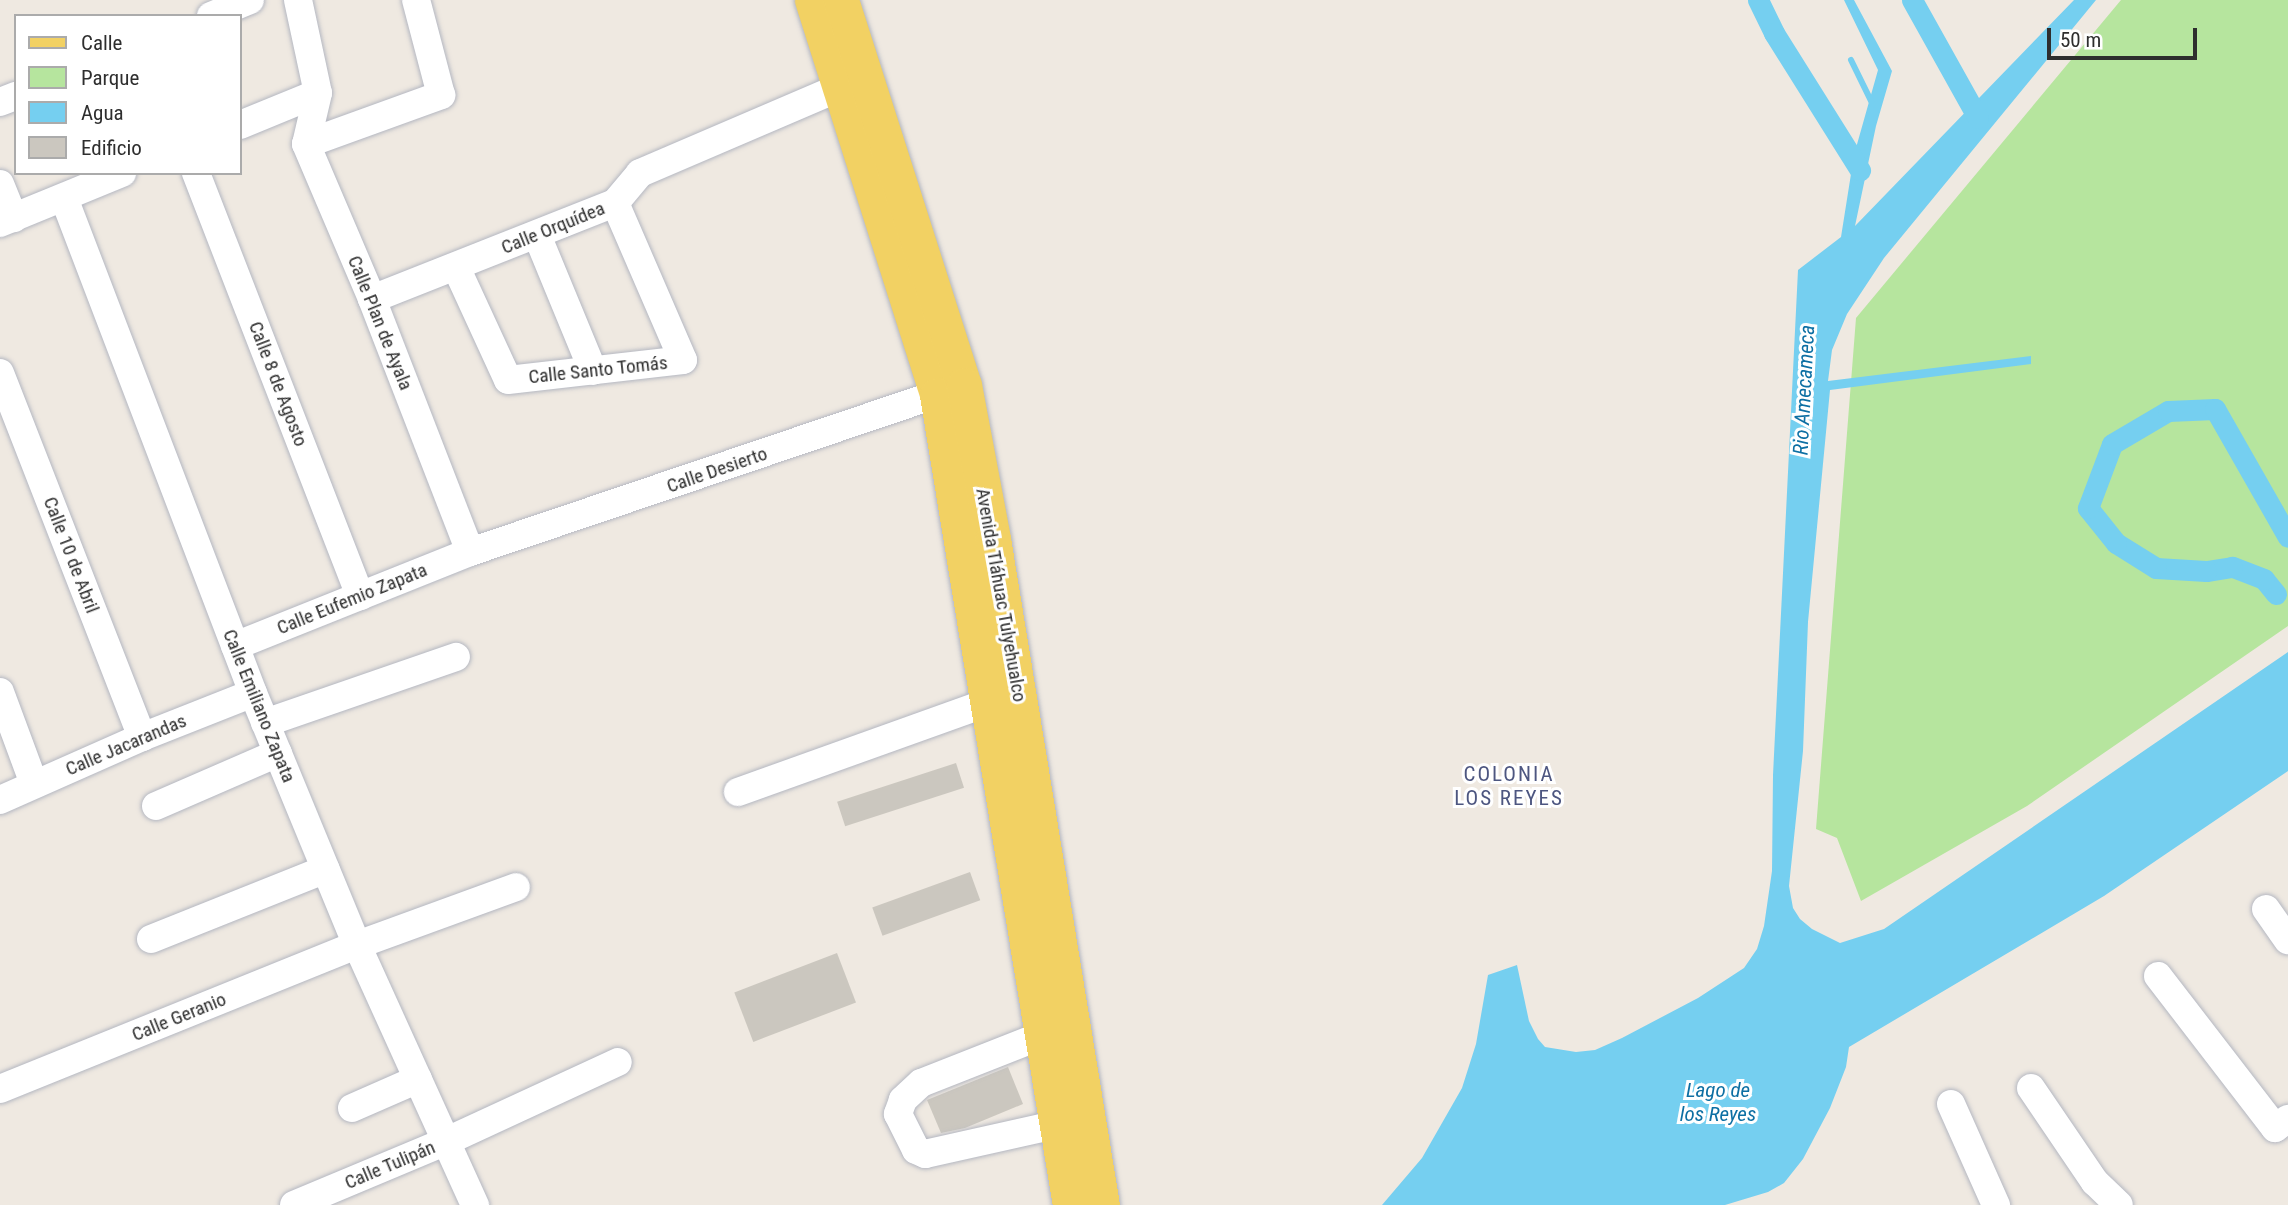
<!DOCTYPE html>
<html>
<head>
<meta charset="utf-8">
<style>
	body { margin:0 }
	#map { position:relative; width:2288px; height:1205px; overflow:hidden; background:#efe9e1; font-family:"Roboto Condensed",sans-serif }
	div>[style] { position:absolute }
	.green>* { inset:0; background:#b6e59e }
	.water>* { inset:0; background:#75cff0 }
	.stream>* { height:6px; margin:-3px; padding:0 3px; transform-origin:3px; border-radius:3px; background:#75cff0 }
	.canal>* { height:21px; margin:-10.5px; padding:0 10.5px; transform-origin:10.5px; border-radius:10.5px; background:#75cff0 }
	.building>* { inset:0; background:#cbc7bf; transform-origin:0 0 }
	.roads { filter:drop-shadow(0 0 2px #b4b7c1) drop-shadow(0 0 2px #b4b7c1) }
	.minor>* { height:28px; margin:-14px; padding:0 14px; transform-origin:14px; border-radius:14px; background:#fff }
	.major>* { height:35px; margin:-17.5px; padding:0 17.5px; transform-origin:17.5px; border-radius:17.5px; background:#f2d163 }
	span { translate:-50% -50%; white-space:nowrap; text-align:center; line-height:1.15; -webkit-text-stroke:6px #fff; paint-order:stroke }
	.street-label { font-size:19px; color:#2e2e2e }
	.water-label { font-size:21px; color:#0d6fa3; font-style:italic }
	.neighbourhood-label { font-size:21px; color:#4d5680; letter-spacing:2px }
	.legend { position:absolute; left:14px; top:14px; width:228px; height:161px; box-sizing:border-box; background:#fff; border:2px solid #ababab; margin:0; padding:9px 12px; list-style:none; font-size:21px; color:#2e2e2e }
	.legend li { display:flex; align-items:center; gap:14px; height:35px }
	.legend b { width:35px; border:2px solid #ababab }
	.scale { position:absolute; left:2047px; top:28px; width:150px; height:32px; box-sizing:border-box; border:4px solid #2e2e2e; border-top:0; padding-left:9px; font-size:21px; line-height:24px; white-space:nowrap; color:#2e2e2e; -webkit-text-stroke:5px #fff; paint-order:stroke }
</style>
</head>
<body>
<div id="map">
	<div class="green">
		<div style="clip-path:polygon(2121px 0,2288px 0,2288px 626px,2027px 806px,1861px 901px,1837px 838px,1816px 829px,1856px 318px)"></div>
	</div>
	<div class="water">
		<div style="clip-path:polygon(1844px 0,1854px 0,1892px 71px,1876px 126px,1855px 226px,2074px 0,2096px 0,1884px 258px,1847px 314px,1832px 350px,1828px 381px,2031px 356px,2031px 364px,1830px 390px,1808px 622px,1803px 751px,1789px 886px,1793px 908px,1800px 919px,1812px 929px,1840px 943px,1884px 929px,2288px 652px,2288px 771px,2104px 896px,1849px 1047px,1846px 1067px,1830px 1108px,1803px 1159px,1784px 1183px,1768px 1192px,1725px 1205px,1382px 1205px,1422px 1158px,1462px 1088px,1476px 1044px,1488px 975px,1517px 965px,1529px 1021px,1538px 1039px,1545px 1047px,1576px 1052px,1595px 1050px,1622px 1038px,1698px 998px,1744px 968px,1757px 949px,1764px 926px,1772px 871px,1773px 775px,1798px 270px,1841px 237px,1854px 155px,1878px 70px)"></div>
	</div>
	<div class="stream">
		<div style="left:1851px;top:60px;width:50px;rotate:63.9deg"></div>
	</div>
	<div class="canal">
		<div style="left:1758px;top:0;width:37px;rotate:64deg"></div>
		<div style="left:1774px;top:33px;width:162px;rotate:57.9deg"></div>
		<div style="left:1912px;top:0;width:135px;rotate:60.8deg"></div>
		<div style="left:2276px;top:594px;width:19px;rotate:-129deg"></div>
		<div style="left:2264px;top:579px;width:34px;rotate:-159deg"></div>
		<div style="left:2232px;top:567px;width:26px;rotate:171deg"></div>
		<div style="left:2206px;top:571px;width:50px;rotate:-176.6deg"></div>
		<div style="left:2156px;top:568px;width:47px;rotate:-148deg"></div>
		<div style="left:2116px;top:543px;width:45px;rotate:-128.7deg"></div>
		<div style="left:2088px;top:508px;width:68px;rotate:-69.4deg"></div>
		<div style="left:2112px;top:444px;width:65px;rotate:-30.5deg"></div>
		<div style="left:2168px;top:411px;width:47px;rotate:-2.4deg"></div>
		<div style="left:2215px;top:409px;width:147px;rotate:60.3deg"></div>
	</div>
	<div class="building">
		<div style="left:956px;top:763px;width:26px;height:125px;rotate:72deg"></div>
		<div style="left:970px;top:872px;width:30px;height:104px;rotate:70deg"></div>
		<div style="left:837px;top:953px;width:53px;height:110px;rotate:69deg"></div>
		<div style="clip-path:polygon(1008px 1067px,1023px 1104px,965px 1128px,941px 1133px,927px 1100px)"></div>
	</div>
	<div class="roads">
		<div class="minor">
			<div style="left:298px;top:0;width:95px;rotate:77.9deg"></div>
			<div style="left:318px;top:93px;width:52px;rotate:103.2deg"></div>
			<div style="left:306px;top:144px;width:168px;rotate:66.9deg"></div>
			<div style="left:372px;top:299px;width:271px;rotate:68.8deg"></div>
			<div style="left:211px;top:16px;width:42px;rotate:-22.3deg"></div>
			<div style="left:0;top:102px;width:17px;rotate:-21deg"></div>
			<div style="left:240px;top:125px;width:84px;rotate:-22.3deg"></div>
			<div style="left:306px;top:144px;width:144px;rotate:-19.9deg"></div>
			<div style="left:441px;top:95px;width:98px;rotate:-104.7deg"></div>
			<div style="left:196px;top:173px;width:454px;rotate:68.8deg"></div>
			<div style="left:0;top:184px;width:37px;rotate:68deg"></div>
			<div style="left:64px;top:198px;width:530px;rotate:69.1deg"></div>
			<div style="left:253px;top:693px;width:273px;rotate:67.6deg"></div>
			<div style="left:357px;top:945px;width:286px;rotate:65.6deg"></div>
			<div style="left:0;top:223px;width:132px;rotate:-22.3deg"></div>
			<div style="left:537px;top:235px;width:147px;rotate:67.6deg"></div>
			<div style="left:456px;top:267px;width:124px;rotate:65.3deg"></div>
			<div style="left:508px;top:380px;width:176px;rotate:-6.5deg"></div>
			<div style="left:683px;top:360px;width:171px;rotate:-113.4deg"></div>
			<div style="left:372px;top:299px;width:261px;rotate:-21.6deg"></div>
			<div style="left:615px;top:203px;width:39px;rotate:-50deg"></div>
			<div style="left:640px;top:173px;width:215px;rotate:-23.2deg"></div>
			<div style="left:0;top:373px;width:391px;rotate:68.7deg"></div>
			<div style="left:235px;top:646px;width:253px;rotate:-21.8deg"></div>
			<div style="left:470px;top:552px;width:512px;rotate:-18.68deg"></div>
			<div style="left:0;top:692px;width:98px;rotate:69.7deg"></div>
			<div style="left:265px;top:723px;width:202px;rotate:-19.1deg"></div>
			<div style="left:738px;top:792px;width:267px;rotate:-19.7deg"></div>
			<div style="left:0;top:800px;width:155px;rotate:-23.9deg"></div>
			<div style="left:142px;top:737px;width:119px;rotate:-21.6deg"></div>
			<div style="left:156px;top:806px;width:133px;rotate:-23.5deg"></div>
			<div style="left:2266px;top:909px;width:38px;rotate:55deg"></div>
			<div style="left:151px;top:939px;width:188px;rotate:-21.8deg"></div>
			<div style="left:2158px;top:976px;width:192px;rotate:52.4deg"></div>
			<div style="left:2275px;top:1128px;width:16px;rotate:-35deg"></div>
			<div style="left:1062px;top:1031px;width:19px;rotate:168deg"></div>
			<div style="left:1043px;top:1035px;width:131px;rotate:158.5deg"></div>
			<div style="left:921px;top:1083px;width:25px;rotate:137deg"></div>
			<div style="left:903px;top:1100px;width:15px;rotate:110deg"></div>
			<div style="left:898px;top:1114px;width:40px;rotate:63.4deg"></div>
			<div style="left:916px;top:1150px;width:10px;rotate:24deg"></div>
			<div style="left:925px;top:1154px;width:156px;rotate:-12.6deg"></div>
			<div style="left:2031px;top:1088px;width:114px;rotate:55.8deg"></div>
			<div style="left:2095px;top:1182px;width:33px;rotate:44deg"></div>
			<div style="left:0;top:1089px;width:385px;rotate:-22deg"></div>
			<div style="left:357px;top:945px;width:169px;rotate:-20deg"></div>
			<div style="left:1951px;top:1104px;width:111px;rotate:66deg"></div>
			<div style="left:352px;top:1108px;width:72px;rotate:-23.7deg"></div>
			<div style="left:294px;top:1205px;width:166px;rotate:-22.7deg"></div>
			<div style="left:447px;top:1141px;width:188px;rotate:-24.8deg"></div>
		</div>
		<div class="major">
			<div style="left:812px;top:0;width:414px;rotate:72.4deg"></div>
			<div style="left:937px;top:395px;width:821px;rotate:80.68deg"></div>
			<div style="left:841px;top:0;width:404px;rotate:72.3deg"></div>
			<div style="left:964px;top:385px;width:157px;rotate:79.3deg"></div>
			<div style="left:993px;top:539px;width:675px;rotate:80.71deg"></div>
		</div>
	</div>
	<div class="street-label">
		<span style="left:553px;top:228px;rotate:-22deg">Calle Orquídea</span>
		<span style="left:380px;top:323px;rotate:68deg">Calle Plan de Ayala</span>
		<span style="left:598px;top:370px;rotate:-6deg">Calle Santo Tomás</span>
		<span style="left:278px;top:384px;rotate:69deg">Calle 8 de Agosto</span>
		<span style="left:717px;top:470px;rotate:-19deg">Calle Desierto</span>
		<span style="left:71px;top:555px;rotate:69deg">Calle 10 de Abril</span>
		<span style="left:1001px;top:595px;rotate:80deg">Avenida Tláhuac Tulyehualco</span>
		<span style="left:352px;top:599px;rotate:-22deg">Calle Eufemio Zapata</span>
		<span style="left:259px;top:706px;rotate:68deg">Calle Emiliano Zapata</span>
		<span style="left:126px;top:745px;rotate:-23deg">Calle Jacarandas</span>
		<span style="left:179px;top:1017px;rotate:-22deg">Calle Geranio</span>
		<span style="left:390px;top:1165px;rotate:-23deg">Calle Tulipán</span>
	</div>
	<div class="water-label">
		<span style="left:1804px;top:390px;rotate:-87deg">Rio Amecameca</span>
		<span style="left:1718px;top:1102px">Lago de<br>los Reyes</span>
	</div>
	<div class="neighbourhood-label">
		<span style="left:1509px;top:786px">COLONIA<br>LOS REYES</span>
	</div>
	<ul class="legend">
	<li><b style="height:9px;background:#f2d163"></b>Calle</li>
	<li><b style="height:19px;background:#b6e59e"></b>Parque</li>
	<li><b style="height:19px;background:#75cff0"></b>Agua</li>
	<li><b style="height:19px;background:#cbc7bf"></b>Edificio</li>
	</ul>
	<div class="scale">50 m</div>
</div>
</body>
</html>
